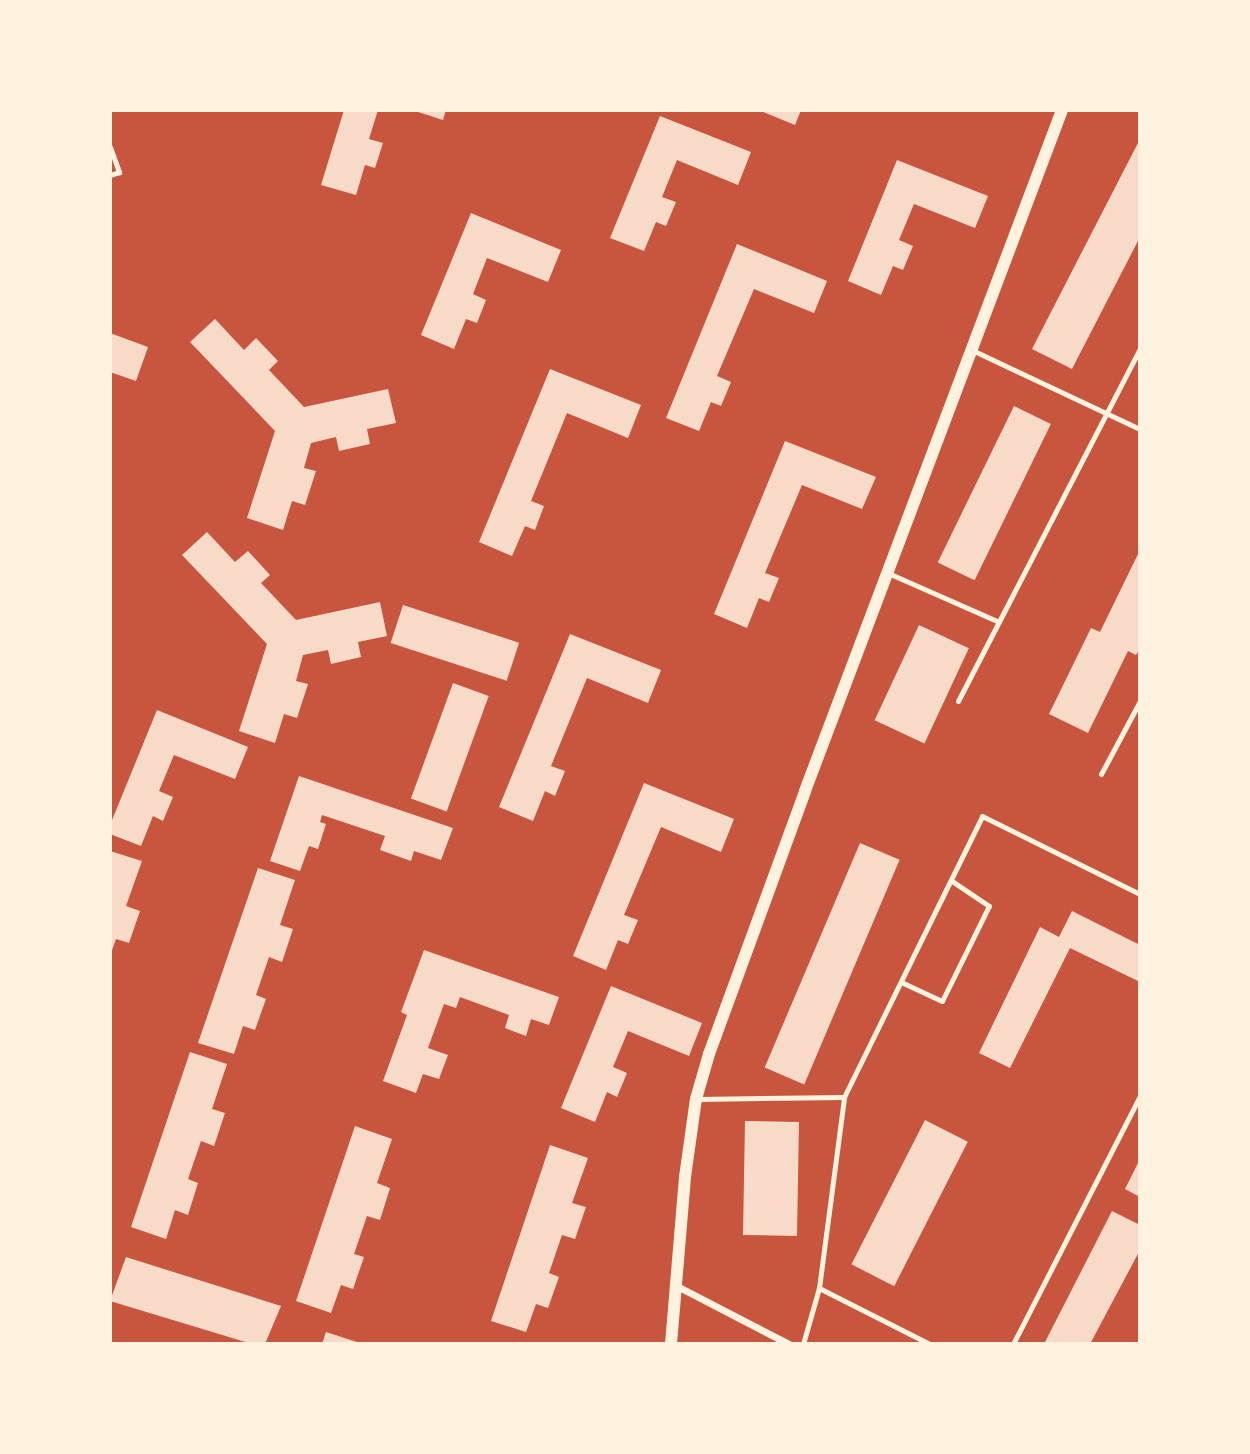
<!DOCTYPE html>
<html>
<head>
<meta charset="utf-8">
<style>
	body { margin:0 }
	#map { position:relative; width:1250px; height:1454px; overflow:hidden; background:#c8553d; font-family:Figtree,sans-serif }
	div>[style] { position:absolute }
	.building>* { inset:0; background:#f7dbc8; transform-origin:0 0 }
	.service>* { height:5px; margin:-2.5px; padding:0 2.5px; transform-origin:2.5px; border-radius:2.5px; background:#fff3e0 }
	.minor>* { height:7px; margin:-3.5px; padding:0 3.5px; transform-origin:3.5px; border-radius:3.5px; background:#fff3e0 }
	.tertiary>* { height:12px; margin:-6px; padding:0 6px; transform-origin:6px; border-radius:6px; background:#fff3e0 }
	span { translate:-50% -50%; white-space:nowrap; text-align:center; line-height:1.15; -webkit-text-stroke:6px #fff3e0; paint-order:stroke }
	.frame { position:absolute; inset:0; border:112px solid #fff3e0; pointer-events:none }
</style>
</head>
<body>
<div id="map">
	<div class="building">
		<div style="clip-path:polygon(344px 110px,378px 110px,369px 139px,383px 143px,375px 168px,365px 165px,356px 195px,321px 185px)"></div>
		<div style="clip-path:polygon(412px 110px,446px 110px,443px 120px)"></div>
		<div style="clip-path:polygon(758px 110px,801px 110px,795px 125px)"></div>
		<div style="clip-path:polygon(660px 116px,751px 152px,738px 185px,677px 160px,662px 197px,676px 202px,666px 226px,656px 222px,644px 251px,610px 238px)"></div>
		<div style="clip-path:polygon(1140px 139px,1140px 237px,1072px 369px,1032px 349px)"></div>
		<div style="clip-path:polygon(897px 160px,988px 196px,975px 228px,914px 204px,899px 240px,913px 246px,903px 270px,893px 266px,881px 295px,848px 281px)"></div>
		<div style="clip-path:polygon(471px 213px,561px 250px,548px 282px,487px 258px,473px 294px,486px 300px,477px 323px,466px 319px,454px 349px,421px 335px)"></div>
		<div style="clip-path:polygon(737px 244px,827px 281px,814px 313px,754px 289px,717px 376px,731px 382px,721px 406px,711px 402px,699px 431px,666px 418px)"></div>
		<div style="clip-path:polygon(215px 319px,244px 350px,256px 338px,278px 361px,269px 370px,304px 407px,388px 389px,396px 423px,367px 429px,370px 444px,339px 451px,336px 437px,311px 443px,304px 468px,316px 471px,305px 505px,292px 501px,283px 530px,247px 518px,275px 431px,190px 342px)"></div>
		<div style="clip-path:polygon(110px 333px,148px 347px,136px 381px,110px 372px)"></div>
		<div style="clip-path:polygon(550px 369px,641px 405px,628px 438px,567px 413px,531px 501px,544px 506px,535px 530px,525px 526px,512px 556px,479px 542px)"></div>
		<div style="left:1014px;top:406px;width:41px;height:174px;rotate:26deg"></div>
		<div style="clip-path:polygon(785px 441px,876px 477px,862px 509px,802px 485px,765px 573px,779px 578px,769px 602px,759px 598px,747px 628px,714px 614px)"></div>
		<div style="clip-path:polygon(207px 532px,235px 562px,248px 551px,270px 575px,261px 583px,296px 620px,380px 602px,387px 636px,358px 642px,361px 657px,331px 664px,328px 650px,303px 655px,296px 681px,308px 684px,297px 718px,284px 714px,275px 743px,239px 731px,267px 644px,182px 555px)"></div>
		<div style="clip-path:polygon(1140px 550px,1140px 648px,1136px 655px,1128px 651px,1088px 733px,1049px 714px,1091px 628px,1100px 632px)"></div>
		<div style="left:403px;top:605px;width:122px;height:40px;rotate:18deg"></div>
		<div style="left:919px;top:625px;width:55px;height:105px;rotate:25deg"></div>
		<div style="clip-path:polygon(570px 634px,661px 670px,648px 703px,587px 678px,551px 766px,565px 771px,555px 796px,545px 791px,533px 821px,499px 807px)"></div>
		<div style="left:453px;top:683px;width:38px;height:123px;rotate:20deg"></div>
		<div style="clip-path:polygon(157px 710px,248px 747px,235px 779px,174px 755px,159px 791px,173px 797px,163px 821px,153px 816px,141px 846px,110px 834px,110px 825px)"></div>
		<div style="clip-path:polygon(299px 776px,453px 828px,441px 860px,414px 851px,411px 861px,380px 850px,385px 836px,322px 815px,320px 822px,326px 824px,318px 849px,309px 846px,300px 871px,270px 861px)"></div>
		<div style="clip-path:polygon(644px 783px,734px 819px,721px 852px,661px 827px,624px 915px,638px 920px,628px 944px,618px 940px,606px 970px,573px 956px)"></div>
		<div style="left:860px;top:843px;width:43px;height:244px;rotate:23deg"></div>
		<div style="clip-path:polygon(110px 851px,142px 861px,126px 906px,140px 911px,129px 943px,116px 939px,111px 953px)"></div>
		<div style="clip-path:polygon(258px 868px,295px 880px,280px 925px,293px 929px,282px 962px,269px 957px,256px 995px,266px 999px,255px 1030px,243px 1026px,234px 1054px,198px 1043px)"></div>
		<div style="clip-path:polygon(1072px 911px,1140px 945px,1140px 982px,1070px 948px,1010px 1068px,979px 1053px,1040px 927px,1059px 937px)"></div>
		<div style="clip-path:polygon(424px 950px,559px 997px,549px 1025px,531px 1019px,526px 1036px,505px 1028px,509px 1015px,460px 997px,456px 1008px,444px 1004px,428px 1048px,448px 1055px,439px 1079px,423px 1074px,416px 1093px,383px 1081px,407px 1015px,401px 1012px)"></div>
		<div style="clip-path:polygon(611px 986px,702px 1023px,689px 1056px,628px 1031px,613px 1067px,627px 1073px,617px 1097px,607px 1092px,595px 1122px,561px 1108px)"></div>
		<div style="clip-path:polygon(190px 1052px,227px 1064px,212px 1109px,225px 1113px,214px 1146px,201px 1141px,188px 1179px,198px 1183px,188px 1215px,175px 1210px,166px 1239px,131px 1227px)"></div>
		<div style="left:925px;top:1120px;width:48px;height:162px;rotate:27deg"></div>
		<div style="left:745px;top:1121px;width:54px;height:114px;rotate:1deg"></div>
		<div style="clip-path:polygon(355px 1126px,392px 1139px,377px 1183px,390px 1188px,380px 1220px,367px 1216px,354px 1254px,364px 1257px,353px 1289px,341px 1285px,331px 1313px,296px 1301px)"></div>
		<div style="clip-path:polygon(550px 1145px,588px 1158px,572px 1203px,586px 1207px,575px 1239px,562px 1235px,549px 1273px,559px 1277px,548px 1308px,536px 1304px,526px 1332px,491px 1321px)"></div>
		<div style="clip-path:polygon(1140px 1159px,1140px 1197px,1125px 1189px)"></div>
		<div style="clip-path:polygon(1112px 1211px,1140px 1225px,1140px 1250px,1090px 1344px,1044px 1344px)"></div>
		<div style="clip-path:polygon(126px 1257px,281px 1306px,265px 1344px,252px 1344px,110px 1301px)"></div>
		<div style="clip-path:polygon(326px 1332px,360px 1343px,359px 1344px,322px 1344px)"></div>
	</div>
	<div class="service">
		<div style="left:110px;top:147px;width:27px;rotate:70deg"></div>
		<div style="left:119px;top:172px;width:9px;rotate:162deg"></div>
		<div style="left:972px;top:350px;width:186px;rotate:25.2deg"></div>
		<div style="left:888px;top:573px;width:121px;rotate:23.8deg"></div>
		<div style="left:958px;top:701px;width:396px;rotate:-62.7deg"></div>
		<div style="left:1101px;top:774px;width:83px;rotate:-61.9deg"></div>
		<div style="left:901px;top:982px;width:45px;rotate:24.9deg"></div>
		<div style="left:942px;top:1001px;width:106px;rotate:-63.7deg"></div>
		<div style="left:989px;top:906px;width:45px;rotate:-146deg"></div>
		<div style="left:697px;top:1099px;width:147px;rotate:-0.8deg"></div>
		<div style="left:819px;top:1288px;width:124px;rotate:26.8deg"></div>
		<div style="left:803px;top:1344px;width:58px;rotate:-74.1deg"></div>
		<div style="left:819px;top:1288px;width:193px;rotate:-82.5deg"></div>
		<div style="left:844px;top:1097px;width:313px;rotate:-63.8deg"></div>
		<div style="left:982px;top:816px;width:176px;rotate:26.3deg"></div>
		<div style="left:1013px;top:1344px;width:279px;rotate:-62.9deg"></div>
	</div>
	<div class="minor">
		<div style="left:675px;top:1285px;width:128px;rotate:27.4deg"></div>
	</div>
	<div class="tertiary">
		<div style="left:671px;top:1344px;width:168px;rotate:-85.2deg"></div>
		<div style="left:685px;top:1177px;width:79px;rotate:-82deg"></div>
		<div style="left:696px;top:1099px;width:47px;rotate:-73.9deg"></div>
		<div style="left:709px;top:1054px;width:280px;rotate:-69.9deg"></div>
		<div style="left:805px;top:791px;width:728px;rotate:-69.32deg"></div>
	</div>
	<div class="frame"></div>
</div>
</body>
</html>
